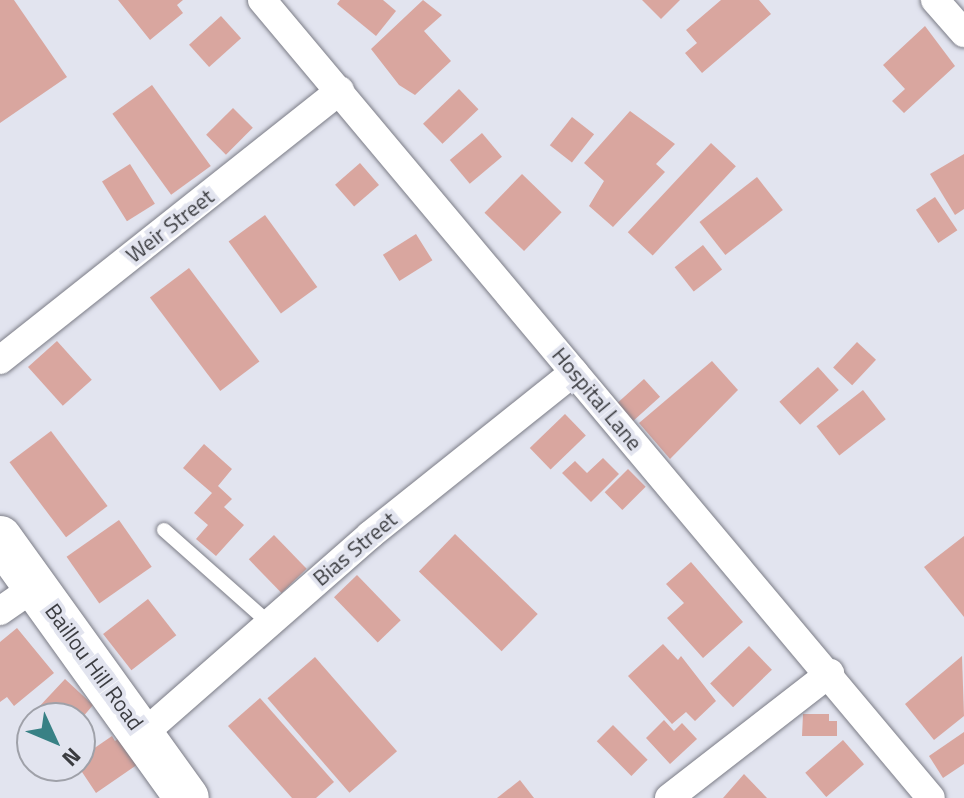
<!DOCTYPE html>
<html>
<head>
<meta charset="utf-8">
<style>
	body { margin:0 }
	#map { position:relative; width:964px; height:798px; overflow:hidden; background:#e2e4ef; font-family:"Titillium Web",sans-serif }
	div>[style] { position:absolute }
	.building>* { inset:0; background:#d9a69f; transform-origin:0 0 }
	.roads { filter:drop-shadow(0 0 2px #7b7c86) drop-shadow(0 0 2px #7b7c86) }
	.lane>* { height:14px; margin:-7px; padding:0 7px; transform-origin:7px; border-radius:7px; background:#fff }
	.street>* { height:28px; margin:-14px; padding:0 14px; transform-origin:14px; border-radius:14px; background:#fff }
	.primary>* { height:44px; margin:-22px; padding:0 22px; transform-origin:22px; border-radius:22px; background:#fff }
	span { translate:-50% -50%; white-space:nowrap; text-align:center; line-height:1.15; -webkit-text-stroke:8px #e2e4ef; paint-order:stroke }
	.street-label { font-size:22px; color:#3b3c40 }
	.north { position:absolute; left:16px; top:702px; width:80px; height:80px; box-sizing:border-box; background:#e2e4ef; border:2px solid #9fa1a9; border-radius:50%; rotate:134deg; font-size:22px; font-weight:700; line-height:32px; text-align:center; color:#3b3c40 }
	.north::after { content:''; display:block; margin:auto; width:28px; height:36px; background:#388185; clip-path:polygon(50% 0,100% 100%,50% 72%,0 100%) }
</style>
</head>
<body>
<div id="map">
	<div class="building">
		<div style="clip-path:polygon(0 0,14px 0,67px 77px,0 123px)"></div>
		<div style="clip-path:polygon(118px 0,183px 0,177px 5px,183px 13px,150px 40px)"></div>
		<div style="clip-path:polygon(340px 0,383px 0,396px 11px,376px 36px,337px 4px)"></div>
		<div style="clip-path:polygon(423px 0,442px 15px,424px 31px,451px 61px,415px 95px,399px 85px,371px 49px)"></div>
		<div style="clip-path:polygon(642px 0,680px 0,661px 19px)"></div>
		<div style="clip-path:polygon(721px 0,759px 0,771px 14px,702px 73px,685px 53px,697px 43px,686px 30px)"></div>
		<div style="left:221px;top:16px;width:30px;height:43px;rotate:48deg"></div>
		<div style="clip-path:polygon(925px 26px,955px 66px,904px 113px,892px 101px,905px 89px,883px 65px)"></div>
		<div style="left:152px;top:85px;width:100px;height:49px;rotate:54deg"></div>
		<div style="left:459px;top:89px;width:28px;height:50px;rotate:46deg"></div>
		<div style="left:233px;top:108px;width:28px;height:38px;rotate:45deg"></div>
		<div style="clip-path:polygon(630px 111px,675px 144px,656px 164px,665px 172px,613px 227px,589px 206px,604px 181px,584px 163px)"></div>
		<div style="left:572px;top:117px;width:28px;height:36px;rotate:38deg"></div>
		<div style="left:482px;top:133px;width:31px;height:42px;rotate:50deg"></div>
		<div style="left:711px;top:143px;width:34px;height:122px;rotate:43deg"></div>
		<div style="clip-path:polygon(964px 154px,964px 209px,955px 215px,930px 174px)"></div>
		<div style="left:360px;top:163px;width:29px;height:33px;rotate:49deg"></div>
		<div style="left:130px;top:164px;width:47px;height:33px;rotate:58deg"></div>
		<div style="left:522px;top:174px;width:55px;height:54px;rotate:44deg"></div>
		<div style="left:757px;top:177px;width:42px;height:73px;rotate:52deg"></div>
		<div style="left:935px;top:197px;width:40px;height:23px;rotate:56deg"></div>
		<div style="left:265px;top:215px;width:89px;height:45px;rotate:54deg"></div>
		<div style="left:416px;top:234px;width:31px;height:39px;rotate:58deg"></div>
		<div style="left:703px;top:245px;width:31px;height:36px;rotate:52deg"></div>
		<div style="left:189px;top:268px;width:117px;height:49px;rotate:53deg"></div>
		<div style="left:57px;top:341px;width:52px;height:39px;rotate:48deg"></div>
		<div style="left:857px;top:342px;width:26px;height:35px;rotate:43deg"></div>
		<div style="clip-path:polygon(712px 361px,738px 390px,670px 459px,639px 423px)"></div>
		<div style="left:818px;top:367px;width:31px;height:52px;rotate:48deg"></div>
		<div style="left:644px;top:379px;width:24px;height:37px;rotate:48deg"></div>
		<div style="left:863px;top:390px;width:37px;height:59px;rotate:52deg"></div>
		<div style="left:565px;top:414px;width:30px;height:49px;rotate:46deg"></div>
		<div style="left:51px;top:431px;width:94px;height:52px;rotate:53deg"></div>
		<div style="clip-path:polygon(204px 444px,232px 469px,218px 486px,232px 499px,224px 507px,244px 525px,216px 556px,196px 539px,208px 525px,194px 513px,212px 493px,183px 468px)"></div>
		<div style="clip-path:polygon(603px 458px,619px 474px,591px 502px,562px 473px,575px 461px,587px 473px)"></div>
		<div style="left:628px;top:469px;width:25px;height:33px;rotate:45deg"></div>
		<div style="left:119px;top:520px;width:57px;height:64px;rotate:55deg"></div>
		<div style="left:455px;top:534px;width:115px;height:52px;rotate:44deg"></div>
		<div style="left:274px;top:535px;width:47px;height:35px;rotate:46deg"></div>
		<div style="clip-path:polygon(964px 536px,964px 617px,924px 567px)"></div>
		<div style="clip-path:polygon(691px 562px,743px 622px,703px 658px,667px 618px,684px 603px,666px 584px)"></div>
		<div style="left:357px;top:575px;width:63px;height:32px;rotate:46deg"></div>
		<div style="left:148px;top:599px;width:46px;height:57px;rotate:52deg"></div>
		<div style="clip-path:polygon(17px 628px,54px 673px,14px 706px,7px 697px,0 702px,0 642px)"></div>
		<div style="clip-path:polygon(663px 644px,678px 660px,681px 656px,716px 701px,695px 721px,686px 712px,672px 724px,628px 676px)"></div>
		<div style="left:749px;top:646px;width:33px;height:54px;rotate:46deg"></div>
		<div style="clip-path:polygon(962px 656px,964px 716px,934px 740px,905px 704px)"></div>
		<div style="left:315px;top:657px;width:125px;height:63px;rotate:49deg"></div>
		<div style="clip-path:polygon(65px 679px,93px 705px,82px 718px,32px 718px,32px 734px,22px 725px)"></div>
		<div style="clip-path:polygon(260px 698px,334px 782px,316px 798px,292px 798px,228px 726px)"></div>
		<div style="clip-path:polygon(803px 714px,829px 714px,829px 721px,837px 721px,837px 736px,802px 736px)"></div>
		<div style="clip-path:polygon(664px 720px,674px 731px,682px 723px,697px 739px,670px 764px,646px 738px)"></div>
		<div style="left:613px;top:725px;width:49px;height:23px;rotate:45deg"></div>
		<div style="clip-path:polygon(964px 732px,964px 764px,943px 778px,929px 756px)"></div>
		<div style="clip-path:polygon(112px 736px,115px 741px,122px 736px,141px 762px,96px 793px,78px 766px,80px 758px)"></div>
		<div style="left:843px;top:740px;width:32px;height:50px;rotate:49deg"></div>
		<div style="clip-path:polygon(744px 774px,767px 798px,723px 798px)"></div>
		<div style="clip-path:polygon(520px 780px,534px 798px,497px 798px)"></div>
	</div>
	<div class="roads">
		<div class="lane">
			<div style="left:164px;top:530px;width:140px;rotate:41.5deg"></div>
		</div>
		<div class="street">
			<div style="left:262px;top:0;width:1041px;rotate:50.03deg"></div>
			<div style="left:935px;top:0;width:44px;rotate:48.7deg"></div>
			<div style="left:0;top:360px;width:434px;rotate:-38.4deg"></div>
			<div style="left:0;top:611px;width:44px;rotate:-34.8deg"></div>
			<div style="left:143px;top:734px;width:302px;rotate:-41.2deg"></div>
			<div style="left:370px;top:535px;width:261px;rotate:-38.6deg"></div>
			<div style="left:669px;top:798px;width:204px;rotate:-37.8deg"></div>
		</div>
		<div class="primary">
			<div style="left:0;top:538px;width:320px;rotate:54.3deg"></div>
		</div>
	</div>
	<div class="street-label">
		<span style="left:170px;top:226px;rotate:-38deg">Weir Street</span>
		<span style="left:597px;top:399px;rotate:50deg">Hospital Lane</span>
		<span style="left:355px;top:549px;rotate:-40deg">Bias Street</span>
		<span style="left:94px;top:667px;rotate:54deg">Baillou Hill Road</span>
	</div>
	<div class="north">N</div>
</div>
</body>
</html>
